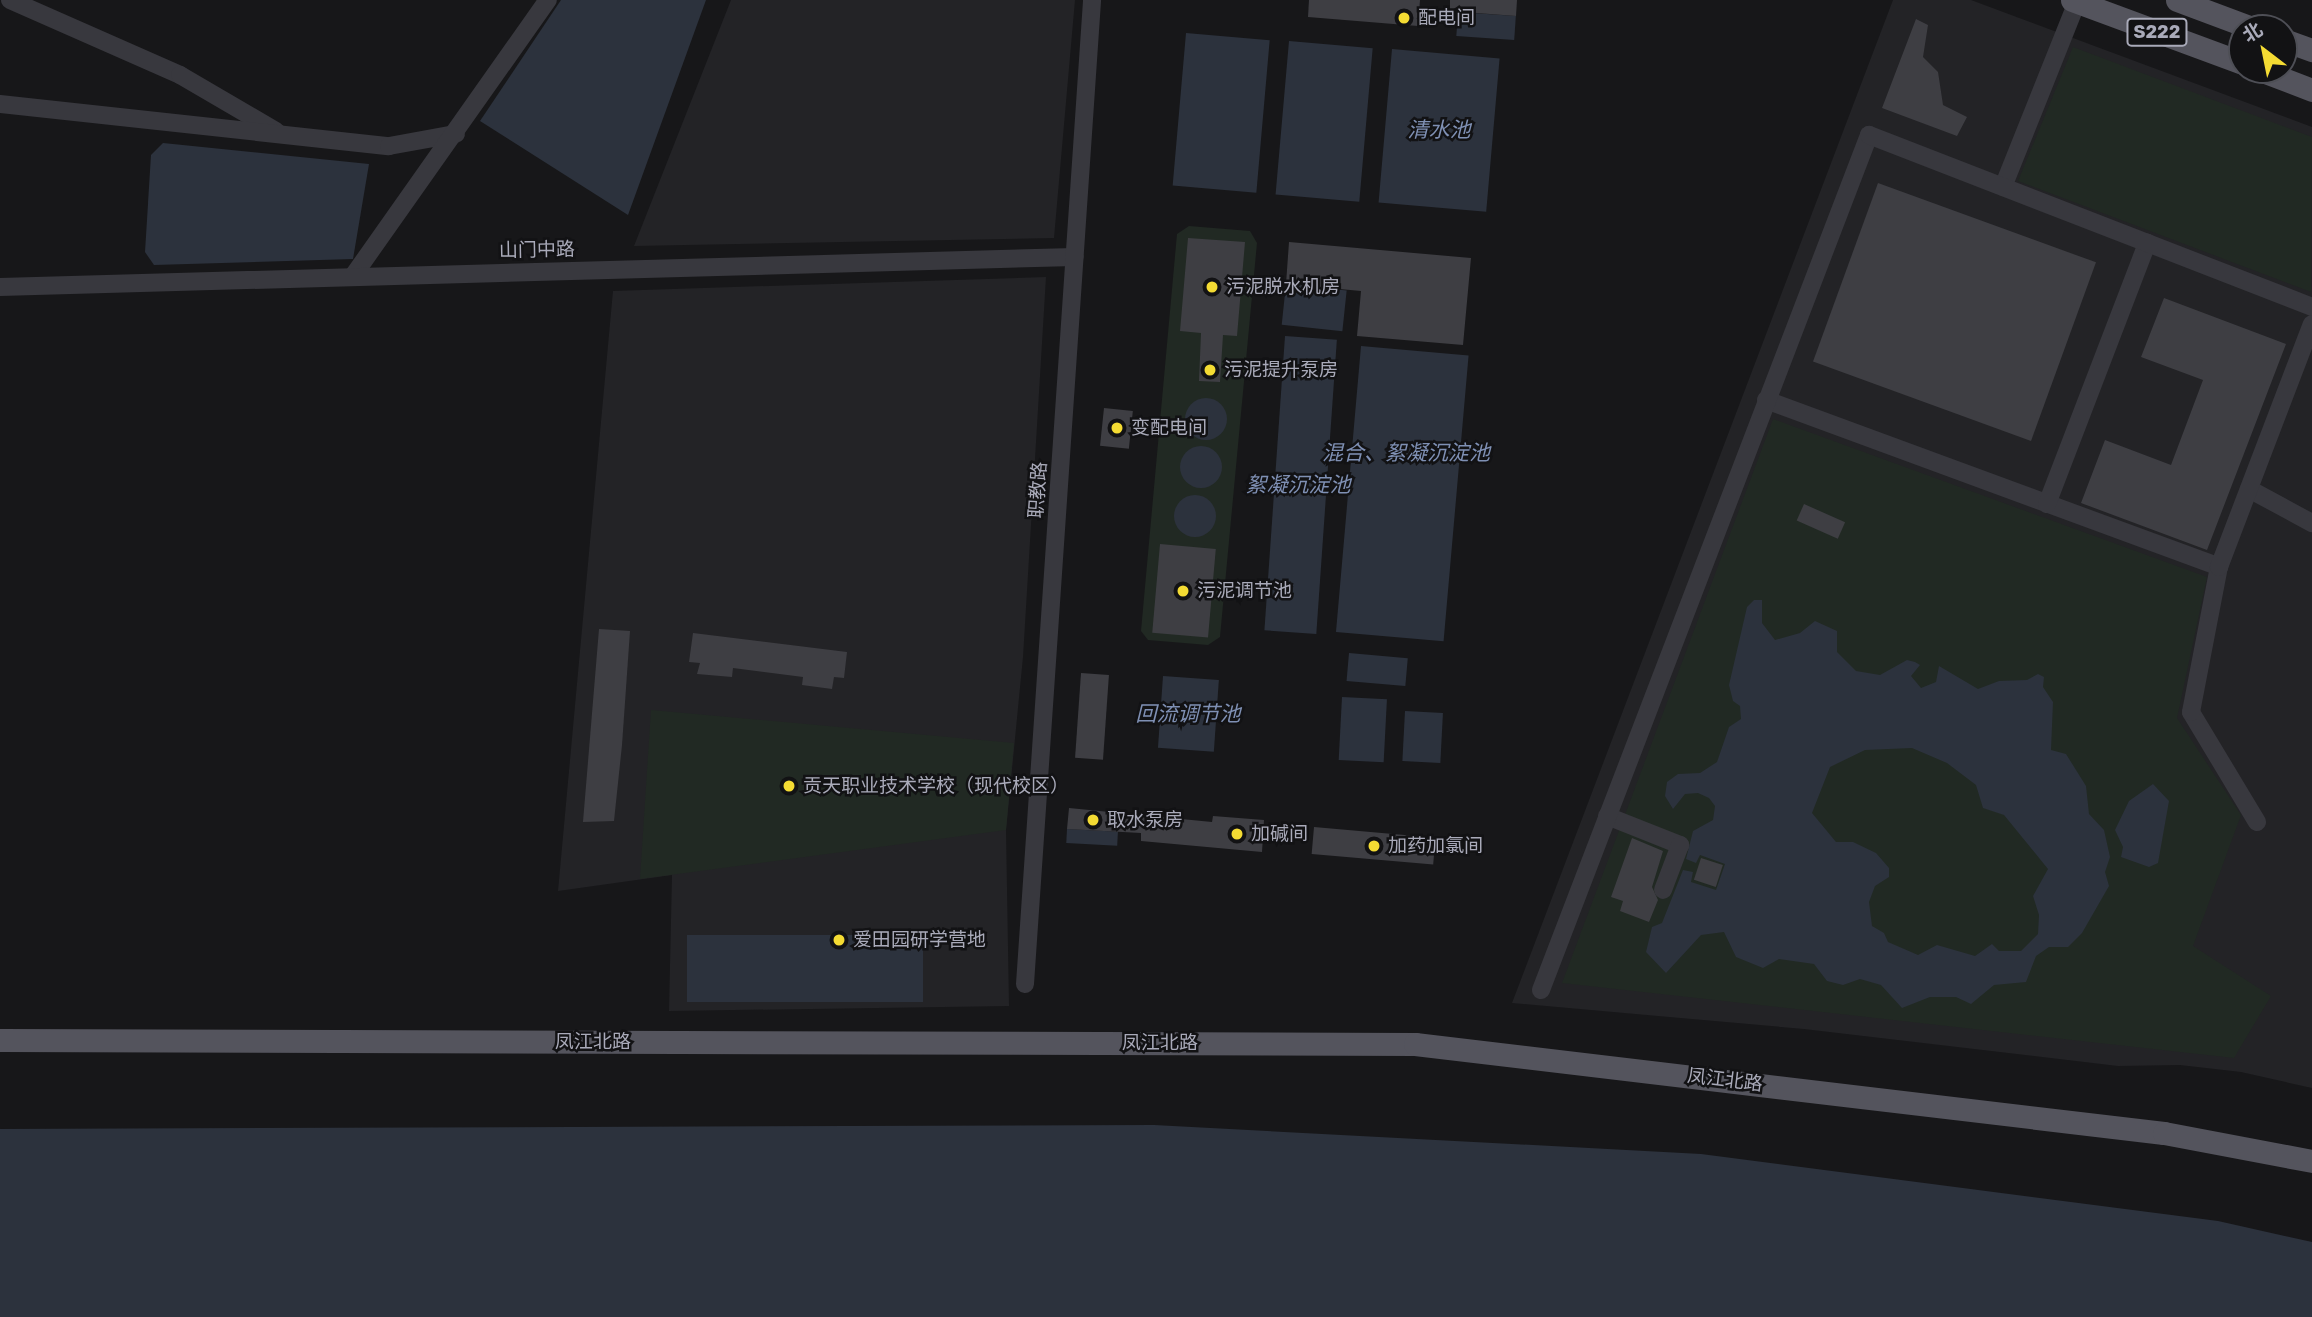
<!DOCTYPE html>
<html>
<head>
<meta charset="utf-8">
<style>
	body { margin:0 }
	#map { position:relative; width:2312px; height:1317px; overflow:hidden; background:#171719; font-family:Rubik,"Noto Sans SC",sans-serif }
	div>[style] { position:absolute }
	.built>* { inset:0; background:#232326 }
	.green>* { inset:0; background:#212923 }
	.water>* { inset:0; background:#2c323d; transform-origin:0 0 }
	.round { border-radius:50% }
	.building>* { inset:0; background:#3e3e43; transform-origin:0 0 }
	.minor>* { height:18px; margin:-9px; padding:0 9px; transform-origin:9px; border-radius:9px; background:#38383e }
	.major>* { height:23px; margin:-11.5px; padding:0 11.5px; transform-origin:11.5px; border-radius:11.5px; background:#54545d }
	.dots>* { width:19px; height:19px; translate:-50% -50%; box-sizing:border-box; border:4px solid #121214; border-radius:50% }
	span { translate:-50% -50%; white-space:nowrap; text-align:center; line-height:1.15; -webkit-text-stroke:5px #121214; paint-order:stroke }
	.shield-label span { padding:2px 5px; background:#121214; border:2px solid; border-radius:5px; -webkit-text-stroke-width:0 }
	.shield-label { font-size:18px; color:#a9aab9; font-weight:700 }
	.poi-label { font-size:19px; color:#a9aab9 }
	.left { translate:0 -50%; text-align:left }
	.street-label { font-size:19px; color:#a9aab9 }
	.water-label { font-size:21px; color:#7f90b4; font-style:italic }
	.north { position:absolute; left:2228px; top:14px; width:70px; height:70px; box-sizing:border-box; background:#121214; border:2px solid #4e4f56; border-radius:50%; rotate:328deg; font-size:19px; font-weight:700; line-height:28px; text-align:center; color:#a9aab9 }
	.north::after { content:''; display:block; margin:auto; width:24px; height:32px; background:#f4db33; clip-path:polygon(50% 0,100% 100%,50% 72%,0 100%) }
</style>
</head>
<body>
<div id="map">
	<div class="built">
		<div style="clip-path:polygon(731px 0,1075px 0,1054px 238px,634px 246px)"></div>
		<div style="clip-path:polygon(1893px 0,1971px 0,2312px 127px,2312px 1088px,2241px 1072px,2180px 1065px,2118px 1066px,1804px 1029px,1512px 1003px)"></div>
		<div style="clip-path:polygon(1046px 277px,1023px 657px,1006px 830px,1009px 1006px,669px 1011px,672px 875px,558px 891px,613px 291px)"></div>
	</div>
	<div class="green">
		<div style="clip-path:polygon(2073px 47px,2312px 137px,2311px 292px,2018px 181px)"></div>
		<div style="clip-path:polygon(1189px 226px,1250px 231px,1257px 243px,1220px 637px,1208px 645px,1148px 640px,1141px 631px,1177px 234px)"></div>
		<div style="clip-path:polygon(1773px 419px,2207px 577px,2177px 718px,2241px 815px,2193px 946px,2271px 996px,2234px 1058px,1562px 983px)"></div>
		<div style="clip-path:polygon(651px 710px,1014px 743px,1006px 830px,640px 879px)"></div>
	</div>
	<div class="water">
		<div style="clip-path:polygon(561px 0,706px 0,628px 215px,480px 121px)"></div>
		<div style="left:1458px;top:12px;width:58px;height:24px;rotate:4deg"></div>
		<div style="left:1186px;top:33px;width:84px;height:153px;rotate:5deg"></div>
		<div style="left:1289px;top:41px;width:84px;height:154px;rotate:5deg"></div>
		<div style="left:1392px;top:49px;width:108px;height:154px;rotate:5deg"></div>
		<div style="clip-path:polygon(163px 143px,369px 164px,353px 259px,154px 265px,145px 252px,151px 155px)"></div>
		<div style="left:1286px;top:284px;width:61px;height:41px;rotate:6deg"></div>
		<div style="left:1285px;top:336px;width:52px;height:295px;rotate:4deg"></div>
		<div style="left:1361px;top:346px;width:108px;height:287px;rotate:5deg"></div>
		<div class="round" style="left:1185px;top:398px;width:42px;height:42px"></div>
		<div class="round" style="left:1180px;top:446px;width:42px;height:42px"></div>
		<div class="round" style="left:1174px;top:495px;width:42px;height:42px"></div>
		<div style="clip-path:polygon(evenodd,1754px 600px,1762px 600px,1762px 623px,1775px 640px,1800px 633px,1815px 621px,1837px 631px,1837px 652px,1856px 671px,1880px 675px,1907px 660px,1915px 662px,1920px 665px,1911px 676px,1921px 688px,1936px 682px,1939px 666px,1978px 689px,1999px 681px,2027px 680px,2038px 674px,2044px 677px,2043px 687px,2053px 702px,2051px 750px,2066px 754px,2086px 786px,2089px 814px,2104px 830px,2110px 857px,2105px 872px,2109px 886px,2082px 933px,2068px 947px,2049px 947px,2036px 956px,2026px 982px,1994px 985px,1971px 1004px,1956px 997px,1930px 997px,1902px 1008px,1881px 985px,1860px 979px,1843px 985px,1827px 981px,1814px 964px,1779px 959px,1763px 968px,1736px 957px,1724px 932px,1701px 935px,1666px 973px,1646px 952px,1652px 927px,1662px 923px,1683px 870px,1693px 872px,1691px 882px,1716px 890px,1725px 864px,1700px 855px,1696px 863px,1686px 859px,1693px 831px,1713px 820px,1715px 806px,1709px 798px,1698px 793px,1685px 794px,1673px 809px,1665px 796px,1667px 782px,1678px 774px,1700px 773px,1717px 762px,1729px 727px,1741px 719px,1740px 706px,1733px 701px,1729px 685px,1747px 607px,1754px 600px,1912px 748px,1947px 763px,1976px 785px,1983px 808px,2004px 815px,2048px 869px,2033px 896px,2039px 915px,2038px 934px,2021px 951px,1999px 951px,1992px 944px,1975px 956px,1937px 945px,1918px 955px,1888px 942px,1884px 933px,1872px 926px,1869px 902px,1875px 886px,1889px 877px,1889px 868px,1876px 853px,1853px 842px,1836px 842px,1812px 813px,1830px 767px,1865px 750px,1912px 748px)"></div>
		<div style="left:1349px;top:653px;width:59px;height:28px;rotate:5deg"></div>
		<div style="left:1163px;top:676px;width:56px;height:72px;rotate:4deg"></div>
		<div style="left:1342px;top:697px;width:45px;height:63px;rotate:3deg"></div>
		<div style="left:1405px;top:711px;width:38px;height:50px;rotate:3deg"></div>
		<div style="clip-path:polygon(2153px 784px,2169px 801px,2158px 863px,2149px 867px,2121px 857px,2123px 847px,2115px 830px,2129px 801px)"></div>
		<div style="left:1067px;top:829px;width:51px;height:14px;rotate:3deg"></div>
		<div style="left:687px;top:935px;width:236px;height:67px"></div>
		<div style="clip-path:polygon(1154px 1125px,1701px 1154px,2218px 1221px,2312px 1242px,2312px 1317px,0 1317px,0 1129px)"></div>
	</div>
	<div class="building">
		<div style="clip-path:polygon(1309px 0,1420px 0,1418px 26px,1308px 17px)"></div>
		<div style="clip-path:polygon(1450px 0,1517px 0,1516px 16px,1450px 11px)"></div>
		<div style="clip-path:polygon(1916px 19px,1928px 25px,1923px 57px,1938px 72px,1943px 105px,1967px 117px,1957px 136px,1882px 108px)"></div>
		<div style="left:1878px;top:183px;width:232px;height:190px;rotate:20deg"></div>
		<div style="clip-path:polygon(1188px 238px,1245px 242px,1237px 336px,1223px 335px,1220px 382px,1199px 381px,1201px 333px,1180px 331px)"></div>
		<div style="clip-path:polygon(1289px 242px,1471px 258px,1463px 345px,1357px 336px,1361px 291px,1286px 284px)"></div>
		<div style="clip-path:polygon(2164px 298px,2286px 344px,2207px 550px,2081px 503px,2105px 440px,2171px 465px,2203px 380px,2141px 357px)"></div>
		<div style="left:1104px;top:408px;width:29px;height:38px;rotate:6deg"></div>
		<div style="left:1804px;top:504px;width:45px;height:18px;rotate:24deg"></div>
		<div style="left:1160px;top:544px;width:56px;height:89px;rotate:5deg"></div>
		<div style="clip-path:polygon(599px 629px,630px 631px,622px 745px,614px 821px,583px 822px)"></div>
		<div style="clip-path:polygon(693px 633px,847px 652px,844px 678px,834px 677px,832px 689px,802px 685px,803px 677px,733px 668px,732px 677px,697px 674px,700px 663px,689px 662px)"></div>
		<div style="left:1081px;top:673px;width:28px;height:85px;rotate:4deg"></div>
		<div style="clip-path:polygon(1069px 808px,1212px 822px,1213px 816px,1264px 820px,1262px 852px,1141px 841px,1141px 833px,1067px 829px)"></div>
		<div style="left:1314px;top:827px;width:122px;height:27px;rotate:5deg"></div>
		<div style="clip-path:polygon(1632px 838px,1663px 851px,1652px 887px,1658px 900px,1649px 922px,1620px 911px,1623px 901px,1611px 897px)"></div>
		<div style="left:1701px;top:858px;width:23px;height:23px;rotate:18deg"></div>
	</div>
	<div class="minor">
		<div style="left:10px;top:0;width:186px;rotate:23.8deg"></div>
		<div style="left:180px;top:75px;width:111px;rotate:30.3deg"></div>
		<div style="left:0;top:104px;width:391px;rotate:6.2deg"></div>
		<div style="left:389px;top:146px;width:68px;rotate:-10.2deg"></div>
		<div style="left:2003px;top:187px;width:199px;rotate:-68.2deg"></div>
		<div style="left:353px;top:276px;width:338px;rotate:-54.8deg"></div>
		<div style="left:0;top:287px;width:1075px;rotate:-1.6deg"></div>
		<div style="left:1766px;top:400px;width:483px;rotate:20.2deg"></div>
		<div style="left:2249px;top:489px;width:72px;rotate:28.4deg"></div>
		<div style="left:2047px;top:504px;width:280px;rotate:-69deg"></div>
		<div style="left:1607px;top:816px;width:79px;rotate:21.7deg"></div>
		<div style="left:1680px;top:845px;width:48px;rotate:110.7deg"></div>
		<div style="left:2257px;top:822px;width:128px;rotate:-121deg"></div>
		<div style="left:2191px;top:712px;width:148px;rotate:-79.1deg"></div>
		<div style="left:2219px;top:567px;width:260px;rotate:-69.1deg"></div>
		<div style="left:1025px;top:984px;width:986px;rotate:-86.1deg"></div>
		<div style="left:1541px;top:990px;width:916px;rotate:-69.01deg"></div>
		<div style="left:1869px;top:135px;width:475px;rotate:21.2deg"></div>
	</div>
	<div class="major">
		<div style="left:2072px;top:0;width:181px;rotate:20.3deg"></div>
		<div style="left:2177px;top:0;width:80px;rotate:20.5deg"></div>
		<div style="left:2284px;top:40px;width:30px;rotate:20deg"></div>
		<div style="left:2260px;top:70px;width:56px;rotate:21deg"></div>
		<div style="left:0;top:1040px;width:1415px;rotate:0.16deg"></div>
		<div style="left:1415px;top:1044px;width:754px;rotate:6.78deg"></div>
		<div style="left:2164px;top:1133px;width:151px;rotate:10.7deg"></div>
	</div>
	<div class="dots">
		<div style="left:1404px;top:18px;background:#f4db33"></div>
		<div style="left:1212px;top:287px;background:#f4db33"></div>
		<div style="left:1210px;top:370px;background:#f4db33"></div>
		<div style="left:1117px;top:428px;background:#f4db33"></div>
		<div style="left:1183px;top:591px;background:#f4db33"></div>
		<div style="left:789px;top:786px;background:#f4db33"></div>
		<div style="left:1093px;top:820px;background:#f4db33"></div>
		<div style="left:1237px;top:834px;background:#f4db33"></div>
		<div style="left:1374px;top:846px;background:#f4db33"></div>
		<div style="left:839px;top:940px;background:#f4db33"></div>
	</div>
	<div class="shield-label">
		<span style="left:2157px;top:32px">S222</span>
	</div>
	<div class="poi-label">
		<span class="left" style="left:1418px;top:18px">配电间</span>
		<span class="left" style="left:1226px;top:287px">污泥脱水机房</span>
		<span class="left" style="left:1224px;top:370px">污泥提升泵房</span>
		<span class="left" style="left:1131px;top:428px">变配电间</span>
		<span class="left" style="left:1197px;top:591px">污泥调节池</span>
		<span class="left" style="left:803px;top:786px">贡天职业技术学校（现代校区）</span>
		<span class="left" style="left:1107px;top:820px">取水泵房</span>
		<span class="left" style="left:1251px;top:834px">加碱间</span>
		<span class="left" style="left:1388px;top:846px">加药加氯间</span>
		<span class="left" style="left:853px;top:940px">爱田园研学营地</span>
	</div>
	<div class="street-label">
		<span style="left:537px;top:250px;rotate:-1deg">山门中路</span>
		<span style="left:1038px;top:490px;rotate:-86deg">职教路</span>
		<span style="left:593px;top:1042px">凤江北路</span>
		<span style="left:1160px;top:1043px">凤江北路</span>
		<span style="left:1725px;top:1080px;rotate:7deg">凤江北路</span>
	</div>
	<div class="water-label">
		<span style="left:1439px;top:130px">清水池</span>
		<span style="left:1406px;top:453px">混合、絮凝沉淀池</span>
		<span style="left:1298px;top:485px">絮凝沉淀池</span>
		<span style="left:1188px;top:714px">回流调节池</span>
	</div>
	<div class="north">北</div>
</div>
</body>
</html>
